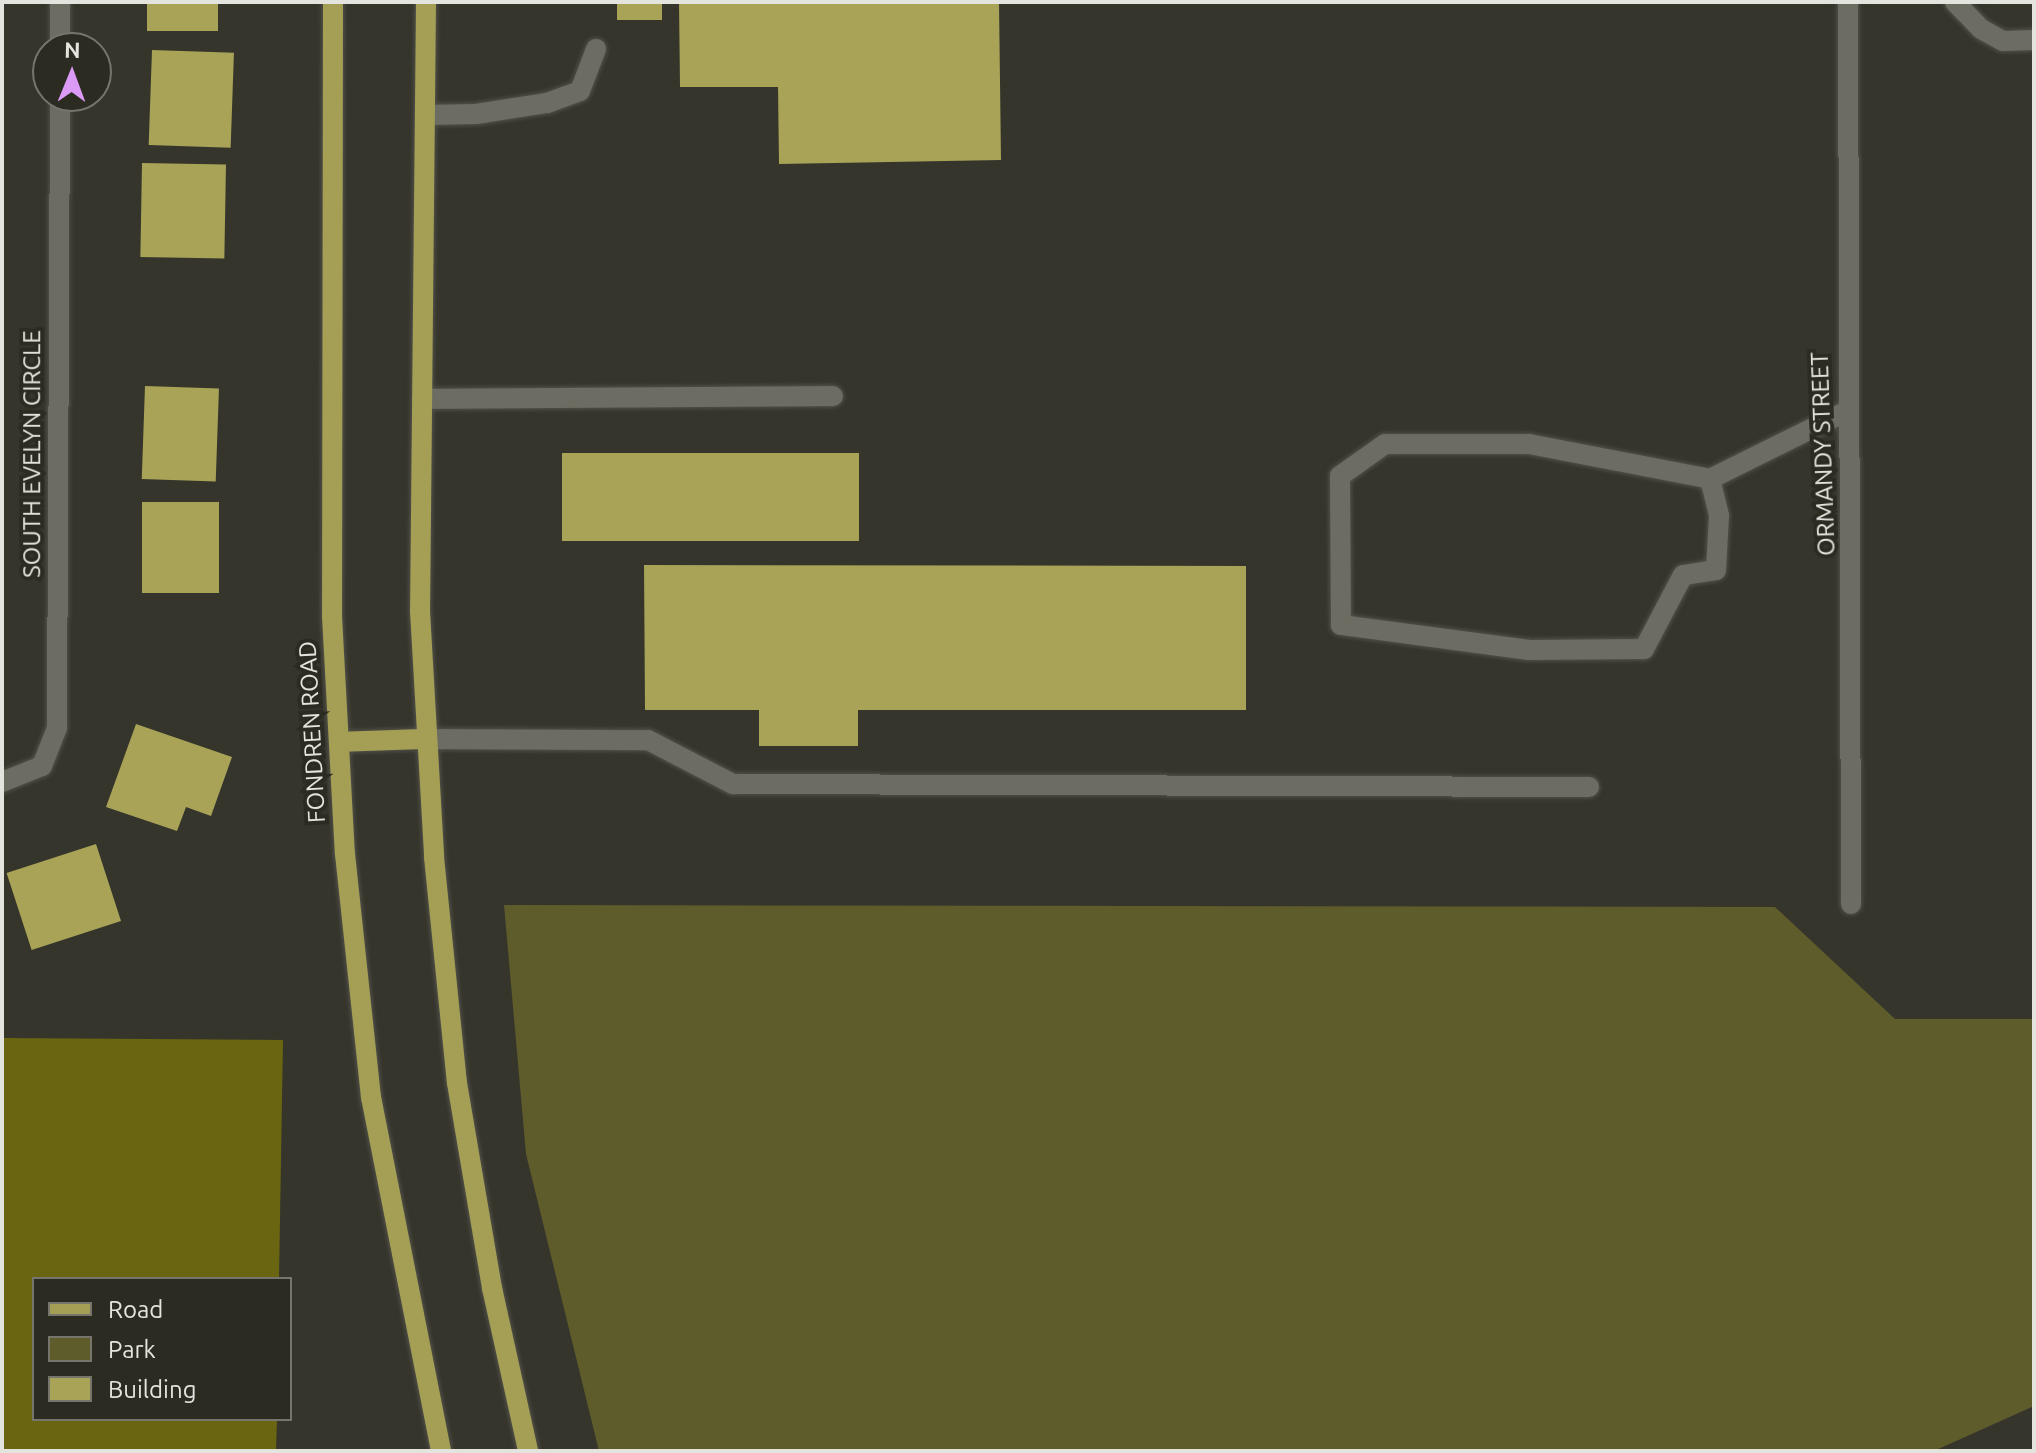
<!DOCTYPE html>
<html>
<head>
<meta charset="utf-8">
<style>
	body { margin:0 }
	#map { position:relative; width:2036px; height:1453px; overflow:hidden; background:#36352c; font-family:Ubuntu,sans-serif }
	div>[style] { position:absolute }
	.green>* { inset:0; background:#5f5c2b }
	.forest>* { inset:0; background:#6a6510 }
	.building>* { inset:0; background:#a8a357; transform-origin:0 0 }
	.roads { filter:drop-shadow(0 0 2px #515149) drop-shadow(0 0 2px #515149) }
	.minor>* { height:20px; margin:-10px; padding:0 10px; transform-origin:10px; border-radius:10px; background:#6c6c62 }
	.major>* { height:20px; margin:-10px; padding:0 10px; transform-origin:10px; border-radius:10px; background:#a49f55 }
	span { translate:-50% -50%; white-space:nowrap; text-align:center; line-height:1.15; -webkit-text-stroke:8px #2c2b22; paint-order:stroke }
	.street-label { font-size:24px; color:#e4e4de }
	.frame { position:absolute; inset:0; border:4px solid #e4e4de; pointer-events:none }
	.legend { position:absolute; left:32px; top:1277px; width:260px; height:144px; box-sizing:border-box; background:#2c2b22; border:2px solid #76756d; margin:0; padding:10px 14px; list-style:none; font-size:24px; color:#e4e4de }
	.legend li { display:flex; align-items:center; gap:16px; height:40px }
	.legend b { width:40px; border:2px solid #76756d }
	.north { position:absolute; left:32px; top:32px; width:80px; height:80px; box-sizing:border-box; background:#2c2b22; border:2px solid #76756d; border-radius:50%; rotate:1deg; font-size:22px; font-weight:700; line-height:32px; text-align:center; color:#e4e4de }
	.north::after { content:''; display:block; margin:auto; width:28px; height:36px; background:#da9af6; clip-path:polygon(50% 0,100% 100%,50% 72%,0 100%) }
</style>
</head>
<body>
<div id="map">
	<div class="green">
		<div style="clip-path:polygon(504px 905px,1775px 907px,1895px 1019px,2034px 1019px,2034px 1406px,1934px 1451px,599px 1451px,526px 1154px)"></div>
	</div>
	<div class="forest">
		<div style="clip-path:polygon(2px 1038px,283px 1040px,279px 1279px,34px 1279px,34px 1419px,277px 1419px,276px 1451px,2px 1451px)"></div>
	</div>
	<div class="building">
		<div style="left:147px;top:2px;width:71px;height:29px"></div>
		<div style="left:617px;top:2px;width:45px;height:18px"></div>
		<div style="clip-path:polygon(679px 2px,999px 2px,1001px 160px,779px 164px,778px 87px,680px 87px)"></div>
		<div style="left:152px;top:50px;width:82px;height:95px;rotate:2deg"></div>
		<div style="left:142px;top:163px;width:84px;height:94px;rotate:1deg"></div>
		<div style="left:145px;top:386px;width:74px;height:93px;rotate:2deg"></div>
		<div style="left:562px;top:453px;width:297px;height:88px"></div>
		<div style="left:142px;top:502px;width:77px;height:91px"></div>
		<div style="clip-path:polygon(644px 565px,1246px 566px,1246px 710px,858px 710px,858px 746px,759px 746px,759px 710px,645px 710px)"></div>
		<div style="clip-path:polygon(136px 724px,232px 757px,211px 816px,186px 807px,177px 831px,106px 807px)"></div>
		<div style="left:96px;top:844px;width:81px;height:94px;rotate:72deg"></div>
	</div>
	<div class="roads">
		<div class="minor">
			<div style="left:1848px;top:2px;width:902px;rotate:89.81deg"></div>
			<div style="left:1955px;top:2px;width:37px;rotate:46deg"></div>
			<div style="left:1981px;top:29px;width:25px;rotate:29deg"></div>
			<div style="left:2003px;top:41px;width:31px;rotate:-2deg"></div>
			<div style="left:60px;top:48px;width:46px;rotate:-90deg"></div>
			<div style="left:425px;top:115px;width:51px;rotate:-1.1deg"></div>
			<div style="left:476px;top:114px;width:72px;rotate:-8.8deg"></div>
			<div style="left:547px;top:103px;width:35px;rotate:-20deg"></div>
			<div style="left:580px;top:91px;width:45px;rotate:-69.1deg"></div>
			<div style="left:422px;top:399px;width:411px;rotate:-0.4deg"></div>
			<div style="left:1385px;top:444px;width:144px"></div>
			<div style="left:1529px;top:444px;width:184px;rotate:10.9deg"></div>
			<div style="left:1710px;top:479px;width:38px;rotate:76deg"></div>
			<div style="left:1719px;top:516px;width:54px;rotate:93.2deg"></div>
			<div style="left:1716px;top:570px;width:33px;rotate:171deg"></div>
			<div style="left:1683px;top:575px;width:84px;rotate:117.8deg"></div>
			<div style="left:1644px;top:649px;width:115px;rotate:179.5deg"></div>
			<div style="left:1529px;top:650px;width:190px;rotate:-172.4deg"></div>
			<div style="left:1341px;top:625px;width:149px;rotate:-90.4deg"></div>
			<div style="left:1340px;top:476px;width:55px;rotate:-35.4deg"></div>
			<div style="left:1710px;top:479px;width:151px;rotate:-26.4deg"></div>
			<div style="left:427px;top:739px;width:221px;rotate:0.3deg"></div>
			<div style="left:648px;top:740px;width:96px;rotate:27.4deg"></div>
			<div style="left:733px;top:784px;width:856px;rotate:0.2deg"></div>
			<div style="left:2px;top:782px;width:43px;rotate:-21.8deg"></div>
			<div style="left:42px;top:766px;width:41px;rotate:-68.5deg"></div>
			<div style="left:57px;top:728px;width:632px;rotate:-89.73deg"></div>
		</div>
		<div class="major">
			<div style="left:333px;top:2px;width:614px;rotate:90.09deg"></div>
			<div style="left:332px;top:616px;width:238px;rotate:86.9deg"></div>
			<div style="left:345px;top:854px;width:244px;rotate:83.9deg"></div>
			<div style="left:371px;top:1097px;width:361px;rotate:78.8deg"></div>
			<div style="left:426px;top:2px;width:609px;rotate:90.56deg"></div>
			<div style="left:420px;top:611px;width:246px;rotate:86.7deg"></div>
			<div style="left:434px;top:857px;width:227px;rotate:84.2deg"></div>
			<div style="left:457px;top:1083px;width:208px;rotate:80.3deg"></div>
			<div style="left:492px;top:1288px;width:167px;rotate:77.5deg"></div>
			<div style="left:339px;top:742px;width:88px;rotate:-2deg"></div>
		</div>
	</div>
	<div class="street-label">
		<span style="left:32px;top:454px;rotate:-90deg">SOUTH EVELYN CIRCLE</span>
		<span style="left:1823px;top:454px;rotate:-92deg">ORMANDY STREET</span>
		<span style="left:312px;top:732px;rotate:-93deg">FONDREN ROAD</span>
	</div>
	<div class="frame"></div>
	<ul class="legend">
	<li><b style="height:10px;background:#a49f55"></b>Road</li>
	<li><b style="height:22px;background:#5f5c2b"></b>Park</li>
	<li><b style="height:22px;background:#a8a357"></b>Building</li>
	</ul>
	<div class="north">N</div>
</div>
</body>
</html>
